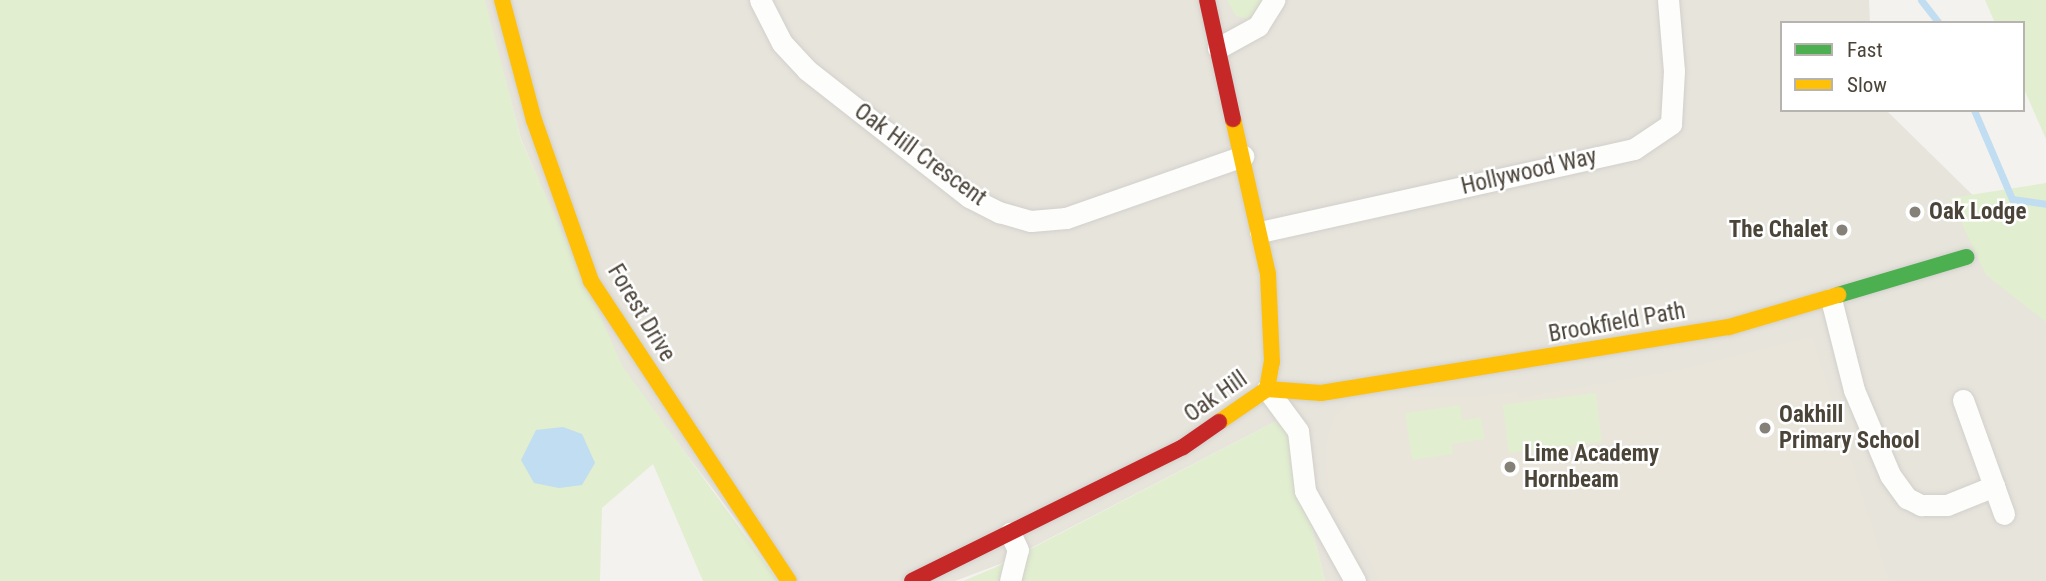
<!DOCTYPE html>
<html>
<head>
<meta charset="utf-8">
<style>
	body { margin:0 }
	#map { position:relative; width:2046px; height:581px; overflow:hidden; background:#f4f2ee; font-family:"Roboto Condensed",sans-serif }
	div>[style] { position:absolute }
	.residential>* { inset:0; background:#e7e4dc }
	.education>* { inset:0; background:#eae5da }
	.green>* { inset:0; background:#e1eecf; transform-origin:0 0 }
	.water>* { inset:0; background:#c0ddf1 }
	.stream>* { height:7px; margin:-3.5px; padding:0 3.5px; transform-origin:3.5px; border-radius:3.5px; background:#c0ddf1 }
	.roads { filter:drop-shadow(0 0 2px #d2d0cb) drop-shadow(0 0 2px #d2d0cb) }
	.street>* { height:21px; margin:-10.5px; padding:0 10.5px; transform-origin:10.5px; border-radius:10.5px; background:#fdfdfc }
	.fast>* { height:16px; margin:-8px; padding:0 8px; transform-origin:8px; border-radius:8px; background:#4caf50 }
	.slow>* { height:16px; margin:-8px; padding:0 8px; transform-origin:8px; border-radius:8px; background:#ffc107 }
	.jam>* { height:16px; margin:-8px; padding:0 8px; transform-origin:8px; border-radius:8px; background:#c62828 }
	.dots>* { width:19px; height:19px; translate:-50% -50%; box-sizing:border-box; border:4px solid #fff; border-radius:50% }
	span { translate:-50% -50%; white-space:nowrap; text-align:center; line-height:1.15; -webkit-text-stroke:5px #fff; paint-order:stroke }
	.street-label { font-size:23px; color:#4b4439 }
	.poi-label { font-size:23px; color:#4b4439; font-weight:700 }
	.left { translate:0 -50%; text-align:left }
	.right { translate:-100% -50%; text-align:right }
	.legend { position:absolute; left:1780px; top:21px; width:245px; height:91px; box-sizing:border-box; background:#fff; border:2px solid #b7b4b0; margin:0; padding:9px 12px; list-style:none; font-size:21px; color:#4b4439 }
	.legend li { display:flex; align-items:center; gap:14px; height:35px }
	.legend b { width:35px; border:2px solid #b7b4b0 }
</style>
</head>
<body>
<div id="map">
	<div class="residential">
		<div style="clip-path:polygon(484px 0,1869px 0,1870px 23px,1782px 23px,1782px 110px,1886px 110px,2046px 267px,2046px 581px,1325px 581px,1284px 417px,1000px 564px,955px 581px,783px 581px,619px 366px,521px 139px)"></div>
	</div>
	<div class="education">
		<div style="clip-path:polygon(1812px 337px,1889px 581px,1379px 581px,1363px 546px,1338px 518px,1328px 489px,1326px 447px,1334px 416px,1358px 397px,1474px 397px,1517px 392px,1519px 398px,1680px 370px)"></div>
	</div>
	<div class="green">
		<div style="clip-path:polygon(0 0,485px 0,521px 140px,623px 367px,778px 581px,703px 581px,653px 464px,602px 508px,600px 581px,0 581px)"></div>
		<div style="clip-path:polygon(1227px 0,1265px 0,1248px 19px,1236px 16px)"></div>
		<div style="clip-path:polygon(1985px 0,2046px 0,2046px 139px,2023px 87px,2023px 23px,1995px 23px)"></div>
		<div style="clip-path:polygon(2046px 183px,2046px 322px,1986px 275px,1950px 198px)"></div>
		<div style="left:1596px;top:393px;width:49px;height:94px;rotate:83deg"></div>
		<div style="clip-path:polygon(1460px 405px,1462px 420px,1481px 417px,1485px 439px,1452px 444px,1453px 454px,1412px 460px,1405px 413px)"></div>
		<div style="clip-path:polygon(1284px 417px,1325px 581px,963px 581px,994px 568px)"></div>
	</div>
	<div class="water">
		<div style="clip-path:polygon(563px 427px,582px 434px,595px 463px,582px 485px,559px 488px,534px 483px,521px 460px,536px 430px)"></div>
	</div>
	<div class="stream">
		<div style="left:1921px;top:0;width:29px;rotate:52deg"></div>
		<div style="left:1974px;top:110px;width:97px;rotate:66.9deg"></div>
		<div style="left:2012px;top:199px;width:34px;rotate:8deg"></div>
	</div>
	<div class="roads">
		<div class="street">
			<div style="left:760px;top:0;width:48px;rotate:62.9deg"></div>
			<div style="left:782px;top:43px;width:37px;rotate:47deg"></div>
			<div style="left:807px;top:70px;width:206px;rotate:38.1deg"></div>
			<div style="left:969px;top:197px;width:34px;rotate:27deg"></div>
			<div style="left:999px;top:212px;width:33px;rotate:16deg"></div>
			<div style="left:1031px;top:221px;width:35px;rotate:-5deg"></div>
			<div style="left:1066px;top:218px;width:188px;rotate:-19.3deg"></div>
			<div style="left:1218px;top:48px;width:46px;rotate:-28.8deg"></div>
			<div style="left:1258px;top:26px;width:31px;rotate:-58deg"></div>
			<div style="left:1260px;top:232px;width:383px;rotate:-12.5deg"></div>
			<div style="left:1634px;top:149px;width:45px;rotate:-34deg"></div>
			<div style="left:1671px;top:124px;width:53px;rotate:-86.8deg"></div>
			<div style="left:1674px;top:71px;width:71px;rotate:-94.8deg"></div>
			<div style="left:1831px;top:299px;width:94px;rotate:75.8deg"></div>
			<div style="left:1854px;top:390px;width:92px;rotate:67deg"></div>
			<div style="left:1890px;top:475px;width:29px;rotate:54deg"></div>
			<div style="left:1907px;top:498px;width:16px;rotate:27deg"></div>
			<div style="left:1921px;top:505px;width:26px"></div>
			<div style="left:1947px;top:505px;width:51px;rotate:-22deg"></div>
			<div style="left:1267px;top:389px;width:52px;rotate:53.6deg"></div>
			<div style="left:1298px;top:431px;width:60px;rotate:83.3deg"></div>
			<div style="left:1305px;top:491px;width:103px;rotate:60.9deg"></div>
			<div style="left:1963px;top:400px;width:121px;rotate:70.2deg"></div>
			<div style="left:1010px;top:581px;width:32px;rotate:-76deg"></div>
			<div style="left:1018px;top:550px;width:19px;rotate:-115deg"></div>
		</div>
		<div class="fast">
			<div style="left:1838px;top:295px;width:134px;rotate:-16.5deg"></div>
		</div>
		<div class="slow">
			<div style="left:502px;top:0;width:124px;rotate:75.1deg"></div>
			<div style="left:534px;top:120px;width:171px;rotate:70.5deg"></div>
			<div style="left:591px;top:281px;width:359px;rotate:56.6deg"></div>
			<div style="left:1267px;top:389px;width:54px;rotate:4.2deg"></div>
			<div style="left:1321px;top:393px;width:413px;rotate:-9.2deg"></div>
			<div style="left:1729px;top:327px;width:114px;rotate:-16.4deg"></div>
			<div style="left:1219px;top:422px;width:58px;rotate:-34.5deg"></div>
			<div style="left:1267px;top:389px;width:27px;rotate:-80deg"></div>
			<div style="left:1272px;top:362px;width:88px;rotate:-92.6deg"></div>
			<div style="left:1268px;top:274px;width:159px;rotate:-102.7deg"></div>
		</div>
		<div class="jam">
			<div style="left:1207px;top:0;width:122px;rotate:77.7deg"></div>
			<div style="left:912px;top:581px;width:302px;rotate:-26.3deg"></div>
			<div style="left:1183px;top:447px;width:44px;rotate:-34.8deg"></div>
		</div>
	</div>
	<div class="dots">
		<div style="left:1915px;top:212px;background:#868178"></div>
		<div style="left:1842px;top:230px;background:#868178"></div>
		<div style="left:1765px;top:428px;background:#868178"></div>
		<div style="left:1510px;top:467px;background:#868178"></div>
	</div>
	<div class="street-label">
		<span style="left:920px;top:155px;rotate:36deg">Oak Hill Crescent</span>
		<span style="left:1529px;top:172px;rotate:-13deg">Hollywood Way</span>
		<span style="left:641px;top:313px;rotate:59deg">Forest Drive</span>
		<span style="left:1617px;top:323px;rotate:-10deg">Brookfield Path</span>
		<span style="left:1216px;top:397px;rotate:-35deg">Oak Hill</span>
	</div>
	<div class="poi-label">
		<span class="left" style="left:1929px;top:212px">Oak Lodge</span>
		<span class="right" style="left:1828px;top:230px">The Chalet</span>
		<span class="left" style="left:1779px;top:428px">Oakhill<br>Primary School</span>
		<span class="left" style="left:1524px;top:467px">Lime Academy<br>Hornbeam</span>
	</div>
	<ul class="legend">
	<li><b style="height:9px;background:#4caf50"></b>Fast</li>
	<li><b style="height:9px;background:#ffc107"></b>Slow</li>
	</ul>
</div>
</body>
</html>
